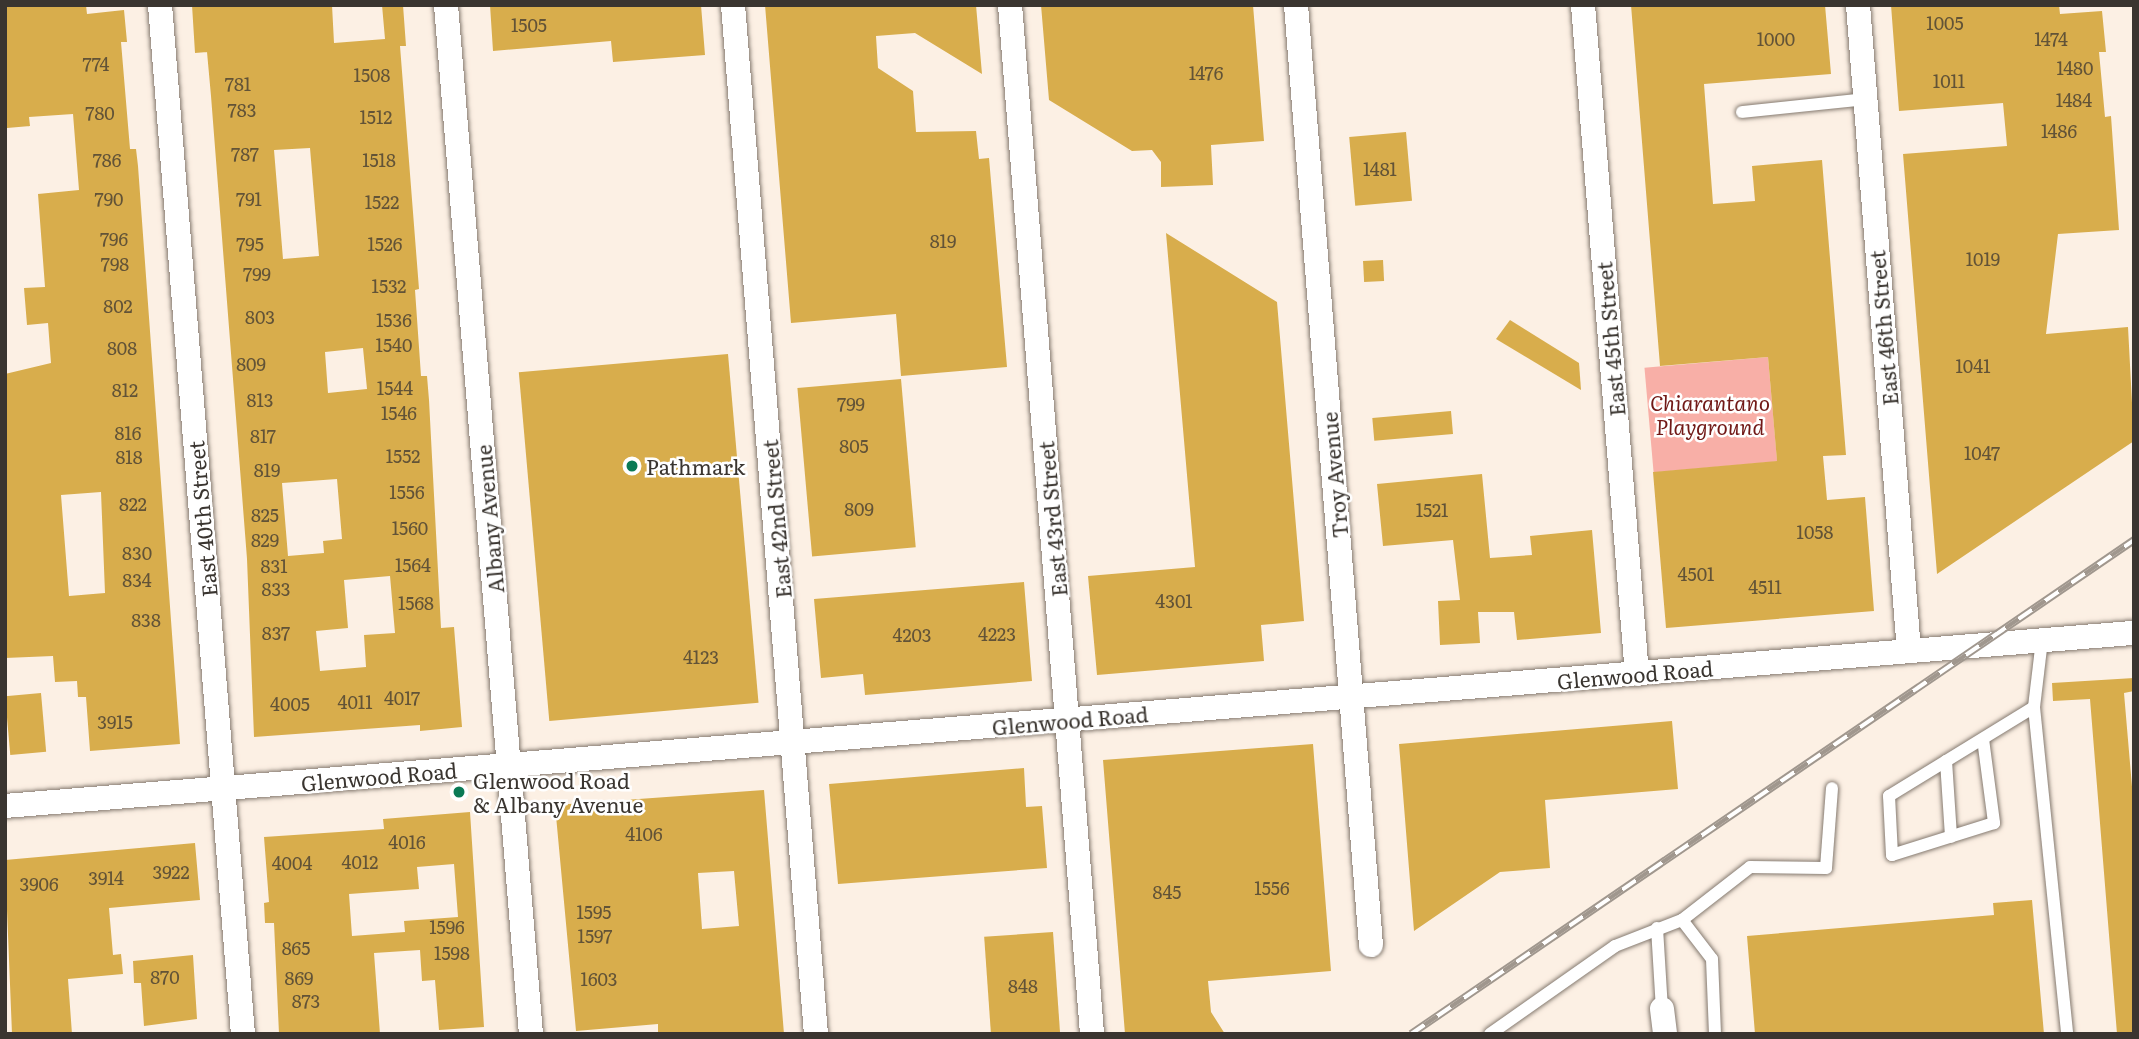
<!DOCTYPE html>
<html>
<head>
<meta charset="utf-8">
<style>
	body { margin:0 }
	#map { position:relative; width:2139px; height:1039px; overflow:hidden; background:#fcf0e4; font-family:Literata,serif }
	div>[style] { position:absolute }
	.green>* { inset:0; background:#f8afa7; transform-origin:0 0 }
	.building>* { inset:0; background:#d8ad4c; transform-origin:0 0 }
	.roads { filter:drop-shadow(0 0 2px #857a70) drop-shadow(0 0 2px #857a70) }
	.service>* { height:12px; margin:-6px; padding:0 6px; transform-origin:6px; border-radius:6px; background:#fff }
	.minor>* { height:24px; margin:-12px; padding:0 12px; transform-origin:12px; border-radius:12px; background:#fff }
	.rail>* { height:8px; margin-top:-4px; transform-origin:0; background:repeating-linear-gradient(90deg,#fff 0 16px,#a0978e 0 32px); box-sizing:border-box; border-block:2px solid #a0978e }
	.dots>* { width:19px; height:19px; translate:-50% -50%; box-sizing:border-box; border:4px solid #fff; border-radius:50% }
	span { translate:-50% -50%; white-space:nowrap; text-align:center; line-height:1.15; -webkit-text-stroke:5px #fff; paint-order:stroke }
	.number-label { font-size:18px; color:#625337 }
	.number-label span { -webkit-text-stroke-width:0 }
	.street-label { font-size:21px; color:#3a3530 }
	.park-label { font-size:21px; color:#711816; font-style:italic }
	.poi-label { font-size:21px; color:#3a3530 }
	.left { translate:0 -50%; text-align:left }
	.frame { position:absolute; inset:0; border:7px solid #3a3530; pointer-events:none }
</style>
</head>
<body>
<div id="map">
	<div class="green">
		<div style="left:1768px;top:357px;width:105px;height:124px;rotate:85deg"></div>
	</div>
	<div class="building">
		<div style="clip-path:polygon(evenodd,5px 5px,86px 5px,87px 14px,124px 10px,127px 42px,121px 42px,130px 149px,136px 149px,138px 166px,180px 744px,90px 751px,86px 697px,78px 697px,77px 681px,55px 682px,53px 656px,5px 658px,5px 374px,51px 363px,48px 323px,27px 325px,24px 288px,45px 287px,38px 194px,79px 190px,73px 114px,29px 117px,30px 126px,7px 128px,5px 5px,101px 492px,105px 593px,69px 596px,61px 495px,101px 492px)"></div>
		<div style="clip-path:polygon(evenodd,192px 5px,332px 5px,334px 43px,385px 39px,382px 5px,403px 5px,406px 46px,400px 46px,419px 289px,415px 290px,421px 376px,427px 376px,429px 400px,441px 628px,454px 627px,462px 727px,420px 731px,420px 725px,254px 737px,247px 559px,211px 96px,207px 52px,195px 53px,192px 5px,310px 148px,319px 256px,283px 259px,274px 150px,310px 148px,192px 5px,363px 348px,367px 389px,328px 393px,325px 352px,363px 348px,192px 5px,337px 479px,342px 539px,323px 541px,324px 553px,288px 556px,282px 483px,337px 479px,192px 5px,390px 576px,395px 633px,364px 635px,366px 667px,320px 671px,316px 631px,348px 628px,344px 580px,390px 576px)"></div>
		<div style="clip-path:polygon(490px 5px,701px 5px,705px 55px,613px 62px,611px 41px,493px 51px)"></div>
		<div style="clip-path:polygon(765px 5px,976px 5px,982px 74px,915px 33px,876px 36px,878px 68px,913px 91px,916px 132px,976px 131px,979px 159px,989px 158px,1007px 367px,901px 376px,896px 314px,791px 323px)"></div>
		<div style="clip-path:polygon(1041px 5px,1253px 5px,1264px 141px,1211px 145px,1213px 185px,1161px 187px,1161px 162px,1152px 150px,1132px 151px,1049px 100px)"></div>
		<div style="clip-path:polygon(1631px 5px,1825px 5px,1831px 74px,1704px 84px,1713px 204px,1755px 201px,1752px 166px,1822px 160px,1846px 455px,1823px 456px,1827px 500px,1865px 497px,1874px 611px,1666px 628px,1653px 472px,1777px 461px,1768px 357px,1660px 366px)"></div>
		<div style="clip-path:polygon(1891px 5px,2059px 5px,2060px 14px,2102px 11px,2106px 52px,2099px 52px,2105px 117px,2111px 116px,2119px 230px,2058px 234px,2046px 334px,2128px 327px,2134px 441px,1937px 574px,1903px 154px,2007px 146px,2003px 103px,1899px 111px)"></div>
		<div style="left:1406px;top:132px;width:69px;height:57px;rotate:85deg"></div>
		<div style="clip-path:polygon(1166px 233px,1277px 302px,1304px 621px,1261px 625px,1264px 661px,1097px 675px,1088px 576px,1195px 567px)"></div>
		<div style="left:1383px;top:260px;width:21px;height:20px;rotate:87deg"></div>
		<div style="clip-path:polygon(1510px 320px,1579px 363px,1581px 390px,1496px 339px)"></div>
		<div style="left:728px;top:354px;width:350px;height:210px;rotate:85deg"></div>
		<div style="left:901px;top:379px;width:169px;height:104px;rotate:85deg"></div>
		<div style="left:1451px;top:411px;width:23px;height:79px;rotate:85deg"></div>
		<div style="clip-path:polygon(1482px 474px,1490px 558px,1532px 555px,1530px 536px,1592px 530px,1601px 633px,1517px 640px,1514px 612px,1478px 612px,1480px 643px,1440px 645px,1438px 601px,1460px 600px,1453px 540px,1383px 546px,1377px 484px)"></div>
		<div style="clip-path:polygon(1024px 582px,1032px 681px,865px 695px,863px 674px,821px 678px,814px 599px)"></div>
		<div style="clip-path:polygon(2134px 678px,2134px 691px,2124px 693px,2134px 810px,2134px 1034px,2117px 1034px,2090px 699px,2053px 701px,2052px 683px)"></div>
		<div style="left:41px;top:693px;width:59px;height:36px;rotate:85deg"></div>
		<div style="clip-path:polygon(1672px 721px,1678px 789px,1545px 800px,1550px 868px,1500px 872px,1414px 931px,1399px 744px)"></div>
		<div style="clip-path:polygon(1313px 744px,1331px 971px,1208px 981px,1211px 1012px,1225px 1034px,1125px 1034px,1103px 760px)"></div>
		<div style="clip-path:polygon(1024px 768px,1026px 807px,1042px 806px,1047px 868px,838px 884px,829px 784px)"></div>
		<div style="clip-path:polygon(evenodd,764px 790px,784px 1034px,658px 1034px,658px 1024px,576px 1031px,555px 805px,764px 790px,734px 871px,739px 926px,702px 929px,698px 873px,734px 871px)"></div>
		<div style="clip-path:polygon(evenodd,470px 812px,484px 1027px,439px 1030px,435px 980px,422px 981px,420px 950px,374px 953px,380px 1034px,279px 1034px,274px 923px,265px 923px,264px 903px,269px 902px,264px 837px,384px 829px,383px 819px,470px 812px,454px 864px,458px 917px,404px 921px,405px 932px,352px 936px,349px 894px,419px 889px,417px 867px,454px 864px)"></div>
		<div style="clip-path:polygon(195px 843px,200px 900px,109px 908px,113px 955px,121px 954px,123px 974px,68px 979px,72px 1034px,12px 1034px,5px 860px)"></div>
		<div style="clip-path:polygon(2032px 900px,2044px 1034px,1755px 1034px,1747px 936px,1994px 915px,1993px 903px)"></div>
		<div style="left:1053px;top:932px;width:102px;height:69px;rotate:86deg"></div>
		<div style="clip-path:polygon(193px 955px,197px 1019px,144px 1026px,141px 983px,134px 983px,133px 961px)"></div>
	</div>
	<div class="roads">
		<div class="service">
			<div style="left:1742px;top:112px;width:124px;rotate:-6deg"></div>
			<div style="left:2034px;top:707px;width:329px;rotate:84.2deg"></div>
			<div style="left:1983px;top:739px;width:85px;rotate:82.5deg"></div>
			<div style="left:1994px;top:823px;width:107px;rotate:162.6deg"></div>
			<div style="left:1892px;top:855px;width:59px;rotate:-92.9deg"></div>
			<div style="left:1889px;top:796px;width:170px;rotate:-31.5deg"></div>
			<div style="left:2034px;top:707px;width:67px;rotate:-83.2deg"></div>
			<div style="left:1946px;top:761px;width:76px;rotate:86.2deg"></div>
			<div style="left:1682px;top:920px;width:49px;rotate:52.4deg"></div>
			<div style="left:1712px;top:959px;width:75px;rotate:87.7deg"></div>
			<div style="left:1657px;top:928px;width:81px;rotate:86.5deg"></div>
			<div style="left:1490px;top:1034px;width:153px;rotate:-35.1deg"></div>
			<div style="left:1615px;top:946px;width:72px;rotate:-21.2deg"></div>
			<div style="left:1682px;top:920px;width:86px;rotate:-37.9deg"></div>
			<div style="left:1750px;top:867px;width:76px;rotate:0.8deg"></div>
			<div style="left:1826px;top:868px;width:80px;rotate:-85.7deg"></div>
		</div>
		<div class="minor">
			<div style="left:160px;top:5px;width:1032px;rotate:85.39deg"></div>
			<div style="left:446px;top:5px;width:1033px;rotate:85.28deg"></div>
			<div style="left:733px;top:5px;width:1032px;rotate:85.39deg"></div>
			<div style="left:1010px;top:5px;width:1032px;rotate:85.44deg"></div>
			<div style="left:1296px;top:5px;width:943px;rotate:85.44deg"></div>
			<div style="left:1583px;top:5px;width:671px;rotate:85.39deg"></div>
			<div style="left:1858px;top:5px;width:648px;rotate:85.49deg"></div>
			<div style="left:5px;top:806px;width:2136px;rotate:-4.65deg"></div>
			<div style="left:1662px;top:1009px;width:25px;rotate:83deg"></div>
		</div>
	</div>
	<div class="rail">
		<div style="left:1411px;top:1034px;width:876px;rotate:-34.34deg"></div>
	</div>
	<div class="dots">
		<div style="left:632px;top:466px;background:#0a7a55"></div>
		<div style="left:459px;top:792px;background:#0a7a55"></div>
	</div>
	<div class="number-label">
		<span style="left:1945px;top:23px">1005</span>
		<span style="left:529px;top:25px">1505</span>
		<span style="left:1776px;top:39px">1000</span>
		<span style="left:2051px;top:39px">1474</span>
		<span style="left:96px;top:64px">774</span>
		<span style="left:2075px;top:68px">1480</span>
		<span style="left:1206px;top:73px">1476</span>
		<span style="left:372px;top:75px">1508</span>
		<span style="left:1949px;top:81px">1011</span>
		<span style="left:238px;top:84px">781</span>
		<span style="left:2074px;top:100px">1484</span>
		<span style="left:242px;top:110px">783</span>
		<span style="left:100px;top:113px">780</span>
		<span style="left:376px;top:117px">1512</span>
		<span style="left:2059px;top:131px">1486</span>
		<span style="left:245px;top:154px">787</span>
		<span style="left:107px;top:160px">786</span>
		<span style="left:379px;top:160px">1518</span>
		<span style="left:1380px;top:169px">1481</span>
		<span style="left:109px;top:199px">790</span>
		<span style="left:249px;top:199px">791</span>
		<span style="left:382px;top:202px">1522</span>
		<span style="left:114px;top:239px">796</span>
		<span style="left:943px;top:241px">819</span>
		<span style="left:250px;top:244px">795</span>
		<span style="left:385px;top:244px">1526</span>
		<span style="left:1983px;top:259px">1019</span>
		<span style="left:115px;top:264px">798</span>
		<span style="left:257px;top:274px">799</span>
		<span style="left:389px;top:286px">1532</span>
		<span style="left:118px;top:306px">802</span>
		<span style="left:260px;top:317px">803</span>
		<span style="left:394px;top:320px">1536</span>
		<span style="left:394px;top:345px">1540</span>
		<span style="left:122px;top:348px">808</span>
		<span style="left:251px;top:364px">809</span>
		<span style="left:1973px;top:366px">1041</span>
		<span style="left:395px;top:388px">1544</span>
		<span style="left:125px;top:390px">812</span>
		<span style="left:260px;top:400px">813</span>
		<span style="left:851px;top:404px">799</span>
		<span style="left:399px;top:413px">1546</span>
		<span style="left:128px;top:433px">816</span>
		<span style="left:263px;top:436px">817</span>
		<span style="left:854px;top:446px">805</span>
		<span style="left:1982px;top:453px">1047</span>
		<span style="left:403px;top:456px">1552</span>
		<span style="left:129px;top:457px">818</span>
		<span style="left:267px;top:470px">819</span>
		<span style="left:407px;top:492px">1556</span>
		<span style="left:133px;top:504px">822</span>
		<span style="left:859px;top:509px">809</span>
		<span style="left:1432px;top:510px">1521</span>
		<span style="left:265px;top:515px">825</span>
		<span style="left:410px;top:528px">1560</span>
		<span style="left:1815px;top:532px">1058</span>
		<span style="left:265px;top:540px">829</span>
		<span style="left:137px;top:553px">830</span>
		<span style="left:413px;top:565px">1564</span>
		<span style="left:274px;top:566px">831</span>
		<span style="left:1696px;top:574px">4501</span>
		<span style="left:137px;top:580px">834</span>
		<span style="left:1765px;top:587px">4511</span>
		<span style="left:276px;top:589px">833</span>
		<span style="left:1174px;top:601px">4301</span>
		<span style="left:416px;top:603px">1568</span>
		<span style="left:146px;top:620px">838</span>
		<span style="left:276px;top:633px">837</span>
		<span style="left:997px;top:634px">4223</span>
		<span style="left:912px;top:635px">4203</span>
		<span style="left:701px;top:657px">4123</span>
		<span style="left:402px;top:698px">4017</span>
		<span style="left:355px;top:702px">4011</span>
		<span style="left:290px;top:704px">4005</span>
		<span style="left:115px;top:722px">3915</span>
		<span style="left:644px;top:834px">4106</span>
		<span style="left:407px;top:842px">4016</span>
		<span style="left:360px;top:862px">4012</span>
		<span style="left:292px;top:863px">4004</span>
		<span style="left:171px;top:872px">3922</span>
		<span style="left:106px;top:878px">3914</span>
		<span style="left:39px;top:884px">3906</span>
		<span style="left:1272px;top:888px">1556</span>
		<span style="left:1167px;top:892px">845</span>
		<span style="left:594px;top:912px">1595</span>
		<span style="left:447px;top:927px">1596</span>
		<span style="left:595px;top:936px">1597</span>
		<span style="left:296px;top:948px">865</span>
		<span style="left:452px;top:953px">1598</span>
		<span style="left:165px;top:977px">870</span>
		<span style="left:299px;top:978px">869</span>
		<span style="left:599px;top:979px">1603</span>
		<span style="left:1023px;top:986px">848</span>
		<span style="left:306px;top:1001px">873</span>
	</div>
	<div class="street-label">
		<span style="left:1883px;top:328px;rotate:-95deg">East 46th Street</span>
		<span style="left:1610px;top:339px;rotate:-95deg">East 45th Street</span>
		<span style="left:1334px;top:475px;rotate:-95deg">Troy Avenue</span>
		<span style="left:202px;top:519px;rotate:-95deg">East 40th Street</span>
		<span style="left:489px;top:519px;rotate:-95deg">Albany Avenue</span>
		<span style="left:776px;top:519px;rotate:-95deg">East 42nd Street</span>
		<span style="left:1052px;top:519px;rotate:-95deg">East 43rd Street</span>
		<span style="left:1635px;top:674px;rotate:-5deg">Glenwood Road</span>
		<span style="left:1070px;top:720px;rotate:-5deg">Glenwood Road</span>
		<span style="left:379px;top:776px;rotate:-5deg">Glenwood Road</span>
	</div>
	<div class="park-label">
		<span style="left:1710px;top:414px">Chiarantano<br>Playground</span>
	</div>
	<div class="poi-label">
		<span class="left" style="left:646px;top:466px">Pathmark</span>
		<span class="left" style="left:473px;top:792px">Glenwood Road<br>&amp; Albany Avenue</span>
	</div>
	<div class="frame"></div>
</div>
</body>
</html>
